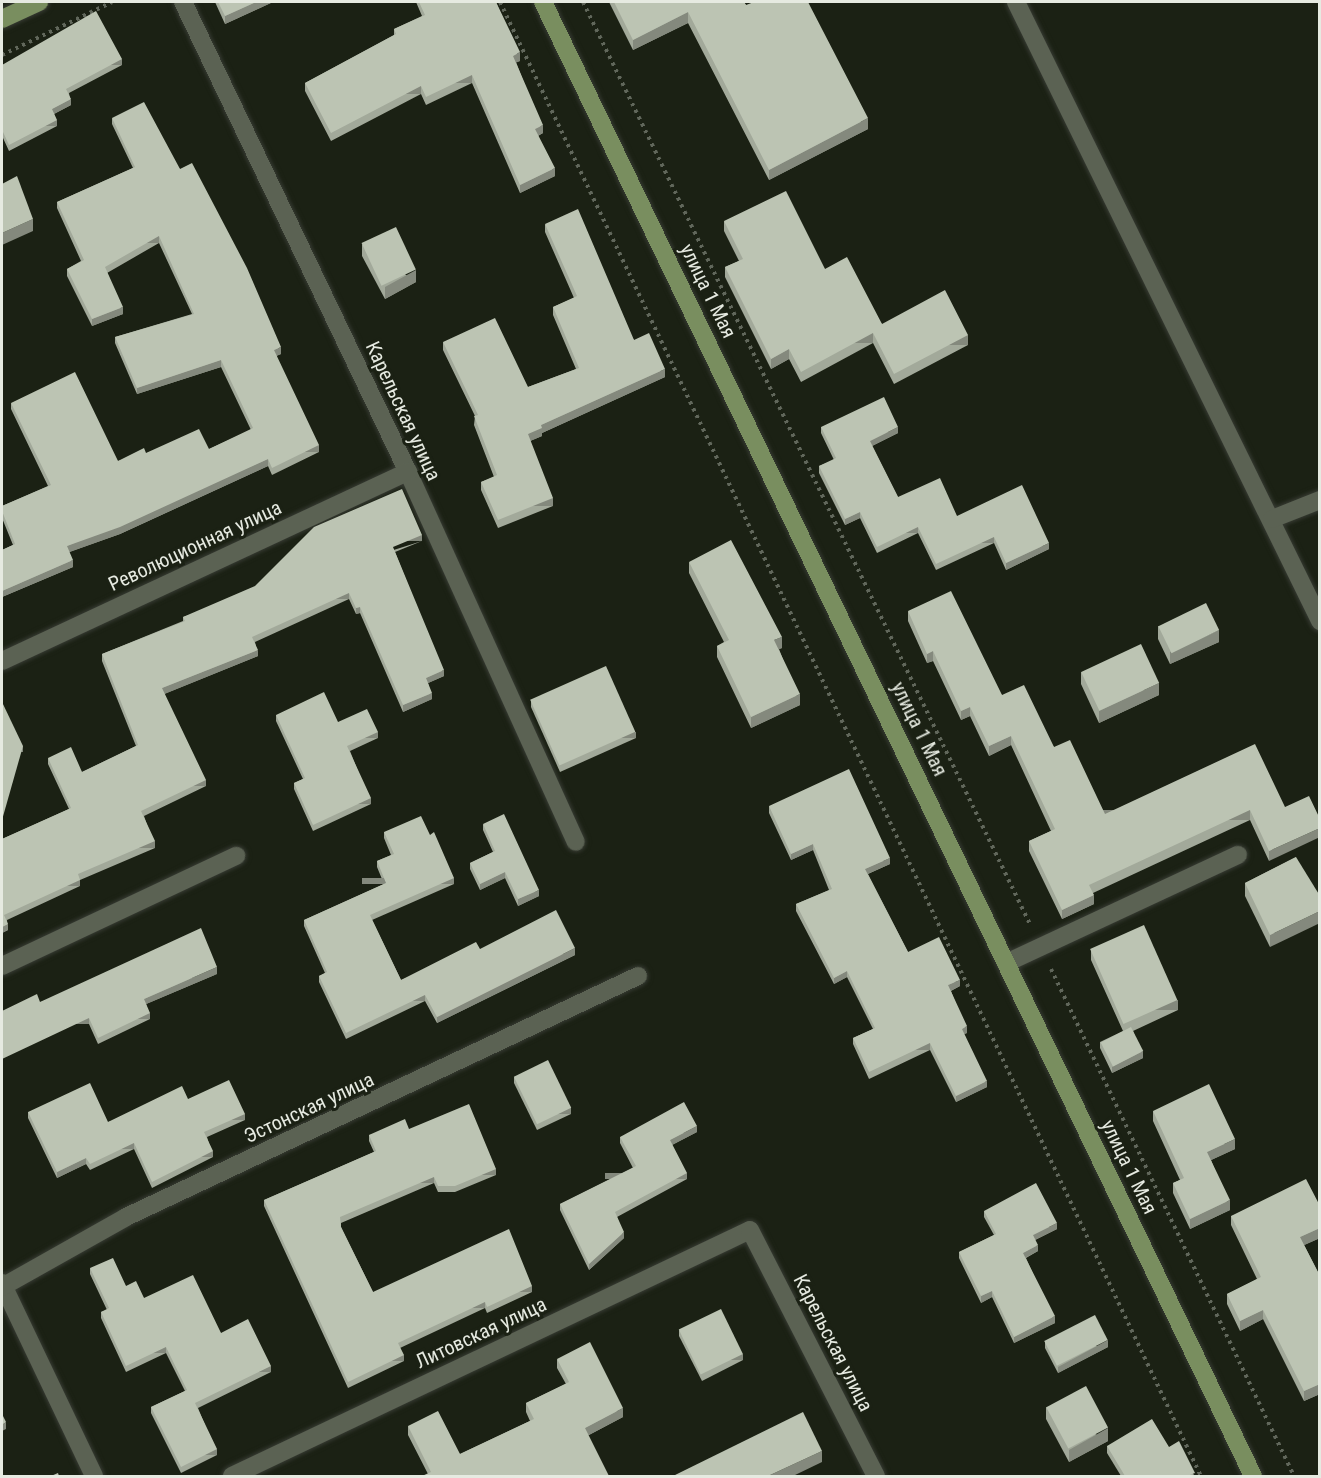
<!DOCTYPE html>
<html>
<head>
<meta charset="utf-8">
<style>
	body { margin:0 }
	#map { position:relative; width:1321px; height:1478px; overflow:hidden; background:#1b2114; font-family:"Roboto Condensed",sans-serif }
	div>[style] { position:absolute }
	.path>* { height:4px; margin-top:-2px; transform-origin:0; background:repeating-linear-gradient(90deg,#61675b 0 3px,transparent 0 7.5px) }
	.roads { filter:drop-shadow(0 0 2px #373b33) drop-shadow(0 0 2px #373b33) }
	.minor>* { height:18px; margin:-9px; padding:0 9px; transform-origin:9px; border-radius:9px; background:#5b6253 }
	.major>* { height:18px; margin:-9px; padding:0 9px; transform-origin:9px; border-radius:9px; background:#798e5f }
	.wall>* { inset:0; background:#a2a99a }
	.shaded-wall>* { inset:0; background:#84897d; transform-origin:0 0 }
	.building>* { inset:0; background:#bcc4b3; transform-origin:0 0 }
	span { translate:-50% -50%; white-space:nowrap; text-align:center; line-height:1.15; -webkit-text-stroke:6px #1b2114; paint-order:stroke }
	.street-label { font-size:20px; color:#e6eae1 }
	.frame { position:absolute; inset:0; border:3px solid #e6eae1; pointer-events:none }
</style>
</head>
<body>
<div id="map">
	<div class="path">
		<div style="left:500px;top:2px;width:1632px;rotate:64.57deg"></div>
		<div style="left:583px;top:2px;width:1025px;rotate:64.14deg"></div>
		<div style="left:2px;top:55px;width:122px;rotate:-25.7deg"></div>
		<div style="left:1051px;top:969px;width:562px;rotate:64.39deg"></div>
	</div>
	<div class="roads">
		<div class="minor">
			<div style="left:183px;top:2px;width:521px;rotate:64.42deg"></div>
			<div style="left:408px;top:472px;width:406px;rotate:65.6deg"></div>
			<div style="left:1016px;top:2px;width:690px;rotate:63.84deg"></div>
			<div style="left:1272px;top:519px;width:52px;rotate:-21.6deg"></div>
			<div style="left:2px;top:661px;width:448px;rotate:-25deg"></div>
			<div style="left:1006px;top:963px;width:256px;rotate:-25deg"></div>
			<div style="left:2px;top:966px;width:259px;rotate:-25.2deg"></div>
			<div style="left:2px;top:1283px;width:214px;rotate:64.5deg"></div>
			<div style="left:2px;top:1287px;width:142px;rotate:-29.4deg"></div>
			<div style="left:126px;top:1217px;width:566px;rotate:-25.21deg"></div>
			<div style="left:232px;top:1476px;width:573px;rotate:-25.4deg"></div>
			<div style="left:750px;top:1230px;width:276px;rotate:62.9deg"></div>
		</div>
		<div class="major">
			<div style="left:543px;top:2px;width:1636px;rotate:64.28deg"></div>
			<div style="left:2px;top:19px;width:41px;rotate:-24.7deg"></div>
		</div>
	</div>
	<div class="wall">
		<div style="clip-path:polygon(215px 2px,273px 2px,225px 24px)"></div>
		<div style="clip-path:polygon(416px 2px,496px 2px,520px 61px,516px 62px,543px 133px,538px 136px,555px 176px,520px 193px,472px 83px,426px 105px,421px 94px,331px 141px,305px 91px,305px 83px,394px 35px,394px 29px,422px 16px)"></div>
		<div style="clip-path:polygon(609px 2px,744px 2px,746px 5px,868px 129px,769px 180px,688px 23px,633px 50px)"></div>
		<div style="clip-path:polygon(2px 65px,122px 65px,69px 93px,71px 105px,54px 114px,57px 126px,9px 151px,3px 138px)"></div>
		<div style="clip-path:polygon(112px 118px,180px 169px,281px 354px,276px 356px,319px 452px,272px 475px,268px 466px,120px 534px,69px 552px,73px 567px,2px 597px,2px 550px,13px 545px,2px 518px,2px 506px,48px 486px,11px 409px,11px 403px,118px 461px,146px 453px,209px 449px,251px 430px,221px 367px,137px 394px,115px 343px,115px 337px,192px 314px,159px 243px,107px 273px,123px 314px,92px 326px,67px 276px,67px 269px,81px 261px,57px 208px,57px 202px,133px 168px,112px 124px)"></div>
		<div style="clip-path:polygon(724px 221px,825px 269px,882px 324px,968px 345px,894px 384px,873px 343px,801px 382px,789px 359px,771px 369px,725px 277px,725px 267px,739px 261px,724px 231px)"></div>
		<div style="clip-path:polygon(545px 224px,634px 340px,665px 377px,542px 433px,542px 436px,530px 441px,553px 506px,498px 528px,481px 490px,481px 482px,494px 477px,474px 425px,475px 416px,443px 350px,443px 342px,528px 387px,576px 369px,553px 315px,553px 307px,574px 298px,545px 232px)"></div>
		<div style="clip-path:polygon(362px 244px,416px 282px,385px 299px,362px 256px)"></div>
		<div style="clip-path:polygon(821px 427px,898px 433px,872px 446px,898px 497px,957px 516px,1049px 549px,1006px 570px,994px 543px,936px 570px,918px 533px,877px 553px,860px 518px,845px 525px,819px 473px,819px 466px,834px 460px,821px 433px)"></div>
		<div style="clip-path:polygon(422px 541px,395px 552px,444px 676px,428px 683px,432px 699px,403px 712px,360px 613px,356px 614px,349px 599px,255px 642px,258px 656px,164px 694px,206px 786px,144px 816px,155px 848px,80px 880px,80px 886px,7px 920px,8px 930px,2px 933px,2px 839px,69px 809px,48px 764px,48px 758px,82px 772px,136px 746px,102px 661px,102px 654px,183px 621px,183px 617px)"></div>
		<div style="clip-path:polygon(689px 562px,782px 648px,779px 649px,800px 705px,751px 728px,717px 657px,717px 646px,724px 642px,689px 573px)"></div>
		<div style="clip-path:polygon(908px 611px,1002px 695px,1054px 747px,1105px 814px,1285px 807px,1269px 861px,1250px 820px,1093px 893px,1094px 904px,1062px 919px,1029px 851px,1029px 841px,1051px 831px,1011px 745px,989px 756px,970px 716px,961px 720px,933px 661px,927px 663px,908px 621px)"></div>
		<div style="clip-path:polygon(1158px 626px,1219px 642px,1170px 664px,1158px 639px)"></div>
		<div style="clip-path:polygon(1081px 672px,1159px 695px,1099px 723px,1081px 684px)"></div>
		<div style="clip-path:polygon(531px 701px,636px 738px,560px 772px,531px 707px)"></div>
		<div style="clip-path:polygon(276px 715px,338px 722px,378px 738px,350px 751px,371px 804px,313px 831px,294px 789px,294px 783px,303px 779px,276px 721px)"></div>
		<div style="clip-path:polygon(769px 806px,890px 864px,868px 874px,908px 952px,960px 986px,951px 991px,967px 1033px,964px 1034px,987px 1087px,956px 1102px,930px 1050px,869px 1079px,853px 1044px,853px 1038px,873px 1029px,847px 977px,834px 984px,796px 911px,796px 904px,829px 890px,813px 850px,791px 860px,769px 813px)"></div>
		<div style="clip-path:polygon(483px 824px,539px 896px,518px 906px,505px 878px,480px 890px,470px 869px,470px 863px,493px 852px,483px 830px)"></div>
		<div style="clip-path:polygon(384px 832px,430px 835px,454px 884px,372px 920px,401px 980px,480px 949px,575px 955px,437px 1023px,425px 1001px,346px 1039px,319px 982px,319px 976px,325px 973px,304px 926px,304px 920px,384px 884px,377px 867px,377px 861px,391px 855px,384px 838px)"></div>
		<div style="clip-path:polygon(1296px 857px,1270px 947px,1245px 896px,1245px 883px)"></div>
		<div style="clip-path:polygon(1091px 950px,1178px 1010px,1133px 1031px,1143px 1058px,1112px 1073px,1100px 1048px,1100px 1042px,1123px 1031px,1091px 960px)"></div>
		<div style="clip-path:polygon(217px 974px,146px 1004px,150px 1019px,98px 1044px,89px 1024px,40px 1002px)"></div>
		<div style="clip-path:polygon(514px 1077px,571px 1114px,537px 1130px,514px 1083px)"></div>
		<div style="clip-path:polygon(188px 1099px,245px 1120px,207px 1137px,213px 1157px,152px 1188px,134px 1149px,90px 1170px,86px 1164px,57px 1178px,28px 1118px,28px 1112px,108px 1122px)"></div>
		<div style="clip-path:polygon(1153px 1111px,1235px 1149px,1211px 1160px,1230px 1210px,1190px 1229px,1173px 1193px,1173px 1183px,1180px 1180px,1153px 1121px)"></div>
		<div style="clip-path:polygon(409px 1129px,496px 1175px,455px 1192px,438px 1192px,434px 1183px,341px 1223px,341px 1227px,373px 1292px,532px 1292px,487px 1313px,485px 1308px,400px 1348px,404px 1361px,348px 1388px,264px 1206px,264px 1200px,374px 1152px,369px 1141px,369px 1135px)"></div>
		<div style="clip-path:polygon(697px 1132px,672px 1145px,687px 1179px,617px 1217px,624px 1238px,589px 1270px,560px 1210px,560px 1204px,633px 1168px,620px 1143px,620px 1137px)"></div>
		<div style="clip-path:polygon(1320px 1206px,1320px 1238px,1304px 1245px,1320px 1276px,1320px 1394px,1304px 1401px,1263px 1319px,1240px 1331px,1227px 1304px,1227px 1294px,1257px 1279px,1231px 1225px,1231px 1216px)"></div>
		<div style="clip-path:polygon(984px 1211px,1057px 1229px,1035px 1240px,1038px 1251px,1026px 1258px,1055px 1323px,1014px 1343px,992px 1297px,981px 1303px,959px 1258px,959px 1252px,994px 1235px,984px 1217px)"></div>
		<div style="clip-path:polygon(90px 1268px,126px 1286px,144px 1298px,221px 1333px,271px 1372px,198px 1408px,217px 1455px,181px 1473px,151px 1413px,151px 1407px,185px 1391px,166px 1353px,126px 1372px,101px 1318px,101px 1312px,107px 1310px,90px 1274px)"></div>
		<div style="clip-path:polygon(679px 1330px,743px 1360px,702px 1381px,679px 1336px)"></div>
		<div style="clip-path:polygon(1045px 1342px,1108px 1347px,1058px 1373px,1045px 1348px)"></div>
		<div style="clip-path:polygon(557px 1359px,623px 1417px,589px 1435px,428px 1474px,408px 1435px,408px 1426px,460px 1454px,530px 1421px,526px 1412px,526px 1403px,566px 1384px,557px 1368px)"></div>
		<div style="clip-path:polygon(1046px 1407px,1108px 1441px,1069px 1462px,1046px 1419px)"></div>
		<div style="clip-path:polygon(1107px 1446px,1169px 1447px,1195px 1476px,1121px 1476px,1107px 1453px)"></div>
	</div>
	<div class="shaded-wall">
		<div style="clip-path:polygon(256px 2px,273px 2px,225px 24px,225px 16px)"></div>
		<div style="clip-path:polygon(688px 12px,688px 23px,633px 50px,633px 40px)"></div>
		<div style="clip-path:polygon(520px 52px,520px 61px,513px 64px,513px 56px)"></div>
		<div style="left:122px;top:59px;width:6px;height:64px;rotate:90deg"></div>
		<div style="left:472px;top:75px;width:8px;height:51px;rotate:90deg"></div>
		<div style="left:421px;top:86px;width:8px;height:102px;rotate:90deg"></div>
		<div style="clip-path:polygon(71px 99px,71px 105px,52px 115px,52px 109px)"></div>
		<div style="clip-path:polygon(868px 118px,868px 129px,769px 180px,769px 170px)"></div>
		<div style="left:57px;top:120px;width:6px;height:54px;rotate:90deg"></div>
		<div style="clip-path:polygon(543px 125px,543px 133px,535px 137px,535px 129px)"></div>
		<div style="clip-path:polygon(555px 168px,555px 176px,520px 193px,520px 185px)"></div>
		<div style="clip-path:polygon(33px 219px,33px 231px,2px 245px,2px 233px)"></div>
		<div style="left:159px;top:236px;width:7px;height:62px;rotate:90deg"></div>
		<div style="clip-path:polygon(416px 270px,416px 282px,385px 299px,385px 287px)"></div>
		<div style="clip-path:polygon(123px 307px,123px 314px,92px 326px,92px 319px)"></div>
		<div style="left:873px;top:333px;width:10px;height:82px;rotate:90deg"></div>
		<div style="left:968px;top:335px;width:10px;height:84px;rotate:90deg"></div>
		<div style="clip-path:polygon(281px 347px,281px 354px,274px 357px,274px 350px)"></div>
		<div style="clip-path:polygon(789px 349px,789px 359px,771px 369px,771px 359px)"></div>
		<div style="clip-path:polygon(221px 360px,221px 367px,137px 394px,137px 388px)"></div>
		<div style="clip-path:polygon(665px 369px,665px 377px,542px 433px,542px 436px,528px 442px,528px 434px,541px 425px)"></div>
		<div style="clip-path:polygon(898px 427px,898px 433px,870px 447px,870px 441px)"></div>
		<div style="left:319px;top:445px;width:7px;height:52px;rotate:90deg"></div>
		<div style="clip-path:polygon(268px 459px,268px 466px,120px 534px,67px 553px,67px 546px)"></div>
		<div style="left:553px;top:498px;width:8px;height:59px;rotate:90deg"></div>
		<div style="clip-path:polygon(860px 512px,860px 518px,845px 525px,845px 519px)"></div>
		<div style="left:918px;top:527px;width:6px;height:46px;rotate:90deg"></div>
		<div style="left:422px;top:535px;width:6px;height:31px;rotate:90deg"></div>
		<div style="left:994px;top:537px;width:6px;height:64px;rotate:90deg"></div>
		<div style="clip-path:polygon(1049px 543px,1049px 549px,1006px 570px,1006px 563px)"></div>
		<div style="clip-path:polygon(73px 560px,73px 567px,2px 597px,2px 591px)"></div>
		<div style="left:349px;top:593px;width:6px;height:107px;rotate:90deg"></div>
		<div style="clip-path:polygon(360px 607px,360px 613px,356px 614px,356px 608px)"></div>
		<div style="clip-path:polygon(1219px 630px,1219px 642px,1170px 664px,1170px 652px)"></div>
		<div style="clip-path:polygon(782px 637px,782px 648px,774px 651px,774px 640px)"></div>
		<div style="clip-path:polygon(258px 650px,258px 656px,162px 695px,162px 688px)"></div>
		<div style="clip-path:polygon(933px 651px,933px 661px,927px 663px,927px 654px)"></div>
		<div style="clip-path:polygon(444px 670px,444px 676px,426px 684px,426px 678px)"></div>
		<div style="clip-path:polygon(1159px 683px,1159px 695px,1099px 723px,1099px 711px)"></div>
		<div style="clip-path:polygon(432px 693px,432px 699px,403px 712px,403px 705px)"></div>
		<div style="clip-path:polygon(800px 694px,800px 705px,751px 728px,751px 717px)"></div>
		<div style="clip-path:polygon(970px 707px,970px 716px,961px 720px,961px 711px)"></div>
		<div style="left:378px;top:732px;width:6px;height:34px;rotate:90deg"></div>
		<div style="left:636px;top:732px;width:6px;height:83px;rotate:90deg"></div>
		<div style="clip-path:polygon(1011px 736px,1011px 745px,989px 756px,989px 746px)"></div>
		<div style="left:23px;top:746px;width:6px;height:77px;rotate:90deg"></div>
		<div style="left:206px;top:780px;width:6px;height:72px;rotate:90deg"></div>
		<div style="left:371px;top:798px;width:6px;height:64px;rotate:90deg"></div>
		<div style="left:1250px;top:810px;width:10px;height:178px;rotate:90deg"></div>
		<div style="clip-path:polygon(1320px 828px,1320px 837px,1269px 861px,1269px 851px)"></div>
		<div style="left:155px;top:841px;width:7px;height:84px;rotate:90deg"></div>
		<div style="clip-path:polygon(813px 844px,813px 850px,791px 860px,791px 854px)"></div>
		<div style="clip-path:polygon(890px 858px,890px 864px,865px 875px,865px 869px)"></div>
		<div style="clip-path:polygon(505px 872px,505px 878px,480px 890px,480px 884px)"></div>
		<div style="left:454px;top:878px;width:6px;height:92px;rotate:90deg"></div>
		<div style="left:80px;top:880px;width:6px;height:84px;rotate:90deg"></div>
		<div style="clip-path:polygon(539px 890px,539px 896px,518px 906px,518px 899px)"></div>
		<div style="clip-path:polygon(1094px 895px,1094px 904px,1062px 919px,1062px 910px)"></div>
		<div style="clip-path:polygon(1320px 911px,1320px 923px,1270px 947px,1270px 935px)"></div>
		<div style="clip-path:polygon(8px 924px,8px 930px,2px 933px,2px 927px)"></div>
		<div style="clip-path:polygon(575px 948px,575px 955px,437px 1023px,437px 1017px)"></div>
		<div style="clip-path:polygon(217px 967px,217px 974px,144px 1005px,144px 999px)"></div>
		<div style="clip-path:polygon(847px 971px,847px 977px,834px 984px,834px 978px)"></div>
		<div style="clip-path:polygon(960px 980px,960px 986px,948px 992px,948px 985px)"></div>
		<div style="left:425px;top:995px;width:6px;height:88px;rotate:90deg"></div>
		<div style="left:1178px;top:1000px;width:10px;height:59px;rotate:90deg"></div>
		<div style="left:150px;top:1013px;width:6px;height:58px;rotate:90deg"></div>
		<div style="left:89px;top:1018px;width:6px;height:96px;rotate:90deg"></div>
		<div style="clip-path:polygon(967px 1026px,967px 1033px,962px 1035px,962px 1029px)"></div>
		<div style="left:930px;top:1043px;width:7px;height:68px;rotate:90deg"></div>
		<div style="clip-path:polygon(1143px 1051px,1143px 1058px,1112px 1073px,1112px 1067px)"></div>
		<div style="clip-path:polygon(987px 1081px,987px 1087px,956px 1102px,956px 1096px)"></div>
		<div style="left:571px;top:1108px;width:6px;height:38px;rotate:90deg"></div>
		<div style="left:245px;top:1114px;width:6px;height:45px;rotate:90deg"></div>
		<div style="clip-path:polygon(697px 1126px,697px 1132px,670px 1146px,670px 1140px)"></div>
		<div style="clip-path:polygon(1235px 1139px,1235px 1149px,1207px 1162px,1207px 1152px)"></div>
		<div style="left:134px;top:1143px;width:6px;height:49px;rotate:90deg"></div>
		<div style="left:213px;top:1151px;width:6px;height:68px;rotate:90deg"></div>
		<div style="clip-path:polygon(86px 1158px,86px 1164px,57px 1178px,57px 1172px)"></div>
		<div style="left:496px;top:1169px;width:6px;height:44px;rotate:90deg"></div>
		<div style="left:687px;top:1173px;width:6px;height:82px;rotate:90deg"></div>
		<div style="left:434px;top:1177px;width:6px;height:102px;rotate:90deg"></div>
		<div style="clip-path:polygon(1230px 1200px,1230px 1210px,1190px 1229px,1190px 1219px)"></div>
		<div style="clip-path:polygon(1057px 1223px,1057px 1229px,1033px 1241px,1033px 1235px)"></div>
		<div style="clip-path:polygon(1320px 1228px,1320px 1238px,1300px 1247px,1300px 1237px)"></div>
		<div style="clip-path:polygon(624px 1232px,624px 1238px,589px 1270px,589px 1264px)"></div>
		<div style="clip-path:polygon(1038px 1245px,1038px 1251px,1023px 1259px,1023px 1253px)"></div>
		<div style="left:532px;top:1286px;width:6px;height:50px;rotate:90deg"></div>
		<div style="clip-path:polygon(992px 1291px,992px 1297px,981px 1303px,981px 1296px)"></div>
		<div style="left:485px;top:1302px;width:6px;height:96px;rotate:90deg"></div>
		<div style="clip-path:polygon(1263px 1310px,1263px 1319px,1240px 1331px,1240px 1321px)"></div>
		<div style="clip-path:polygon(1055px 1316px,1055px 1323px,1014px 1343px,1014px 1337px)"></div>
		<div style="clip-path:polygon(1108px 1340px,1108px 1347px,1058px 1373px,1058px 1367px)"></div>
		<div style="left:166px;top:1347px;width:6px;height:44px;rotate:90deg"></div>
		<div style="left:743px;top:1354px;width:6px;height:46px;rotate:90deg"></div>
		<div style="left:404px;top:1355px;width:6px;height:62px;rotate:90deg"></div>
		<div style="left:271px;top:1366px;width:6px;height:85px;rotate:90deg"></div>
		<div style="clip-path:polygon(1320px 1384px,1320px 1394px,1304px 1401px,1304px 1391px)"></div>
		<div style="clip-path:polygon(623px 1408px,623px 1417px,585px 1437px,585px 1428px)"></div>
		<div style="clip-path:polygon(6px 1422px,6px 1429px,2px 1431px,2px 1425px)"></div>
		<div style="clip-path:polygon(1108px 1428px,1108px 1441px,1069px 1462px,1069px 1450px)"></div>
		<div style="left:217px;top:1449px;width:6px;height:40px;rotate:90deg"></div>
		<div style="clip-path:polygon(822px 1451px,822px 1462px,793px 1476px,768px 1476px)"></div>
	</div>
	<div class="building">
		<div style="clip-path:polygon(218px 2px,256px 2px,225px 16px)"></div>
		<div style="clip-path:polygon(419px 2px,496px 2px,520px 52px,513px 56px,543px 125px,535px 129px,555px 168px,520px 185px,472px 75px,426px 97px,421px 86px,331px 133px,305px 83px,396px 34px,394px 29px,425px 15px)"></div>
		<div style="clip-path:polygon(614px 2px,744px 2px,746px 5px,754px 2px,808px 2px,868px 118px,769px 170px,688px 12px,633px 40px)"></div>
		<div style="clip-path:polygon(96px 11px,122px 59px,66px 89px,71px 99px,52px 109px,57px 120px,9px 145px,3px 132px,2px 132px,2px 65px)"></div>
		<div style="clip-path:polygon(144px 102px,180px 169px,192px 163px,247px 268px,281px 347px,274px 350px,319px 445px,272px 468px,268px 459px,120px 527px,67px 546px,73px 560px,2px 591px,2px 550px,15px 544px,2px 511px,2px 506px,51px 485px,11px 403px,75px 372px,118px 461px,144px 448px,146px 453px,199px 429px,209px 449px,253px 428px,221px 360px,137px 388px,115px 337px,194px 314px,159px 236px,105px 267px,123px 307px,92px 319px,67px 269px,84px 260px,57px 202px,135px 167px,112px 118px)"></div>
		<div style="clip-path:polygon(17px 176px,33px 219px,2px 233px,2px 184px)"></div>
		<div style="clip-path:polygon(786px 191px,825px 269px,847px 257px,882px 324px,945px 290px,968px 335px,894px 374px,873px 333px,801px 372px,789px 349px,771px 359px,725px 267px,743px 259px,724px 221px)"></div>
		<div style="clip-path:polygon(578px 209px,634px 340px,649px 333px,665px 369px,541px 425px,542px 428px,528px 434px,553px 498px,498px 520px,481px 482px,497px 475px,474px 416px,478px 415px,443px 342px,495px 318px,528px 387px,579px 368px,553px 307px,577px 296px,545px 224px)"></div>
		<div style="left:396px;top:227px;width:47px;height:38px;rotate:65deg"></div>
		<div style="clip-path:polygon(884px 397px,898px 427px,870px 441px,898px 497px,940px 478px,957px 516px,1022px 485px,1049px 543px,1006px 563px,994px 537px,936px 564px,918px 527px,877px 547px,860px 512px,845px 519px,819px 466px,836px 458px,821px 427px)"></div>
		<div style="clip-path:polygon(402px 489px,422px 535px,393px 547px,444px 670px,426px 678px,432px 693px,403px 705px,360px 607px,356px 608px,349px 593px,252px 637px,258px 650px,162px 688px,206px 780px,141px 811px,155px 841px,78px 874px,80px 880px,4px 915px,8px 924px,2px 927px,2px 839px,71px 808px,48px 758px,71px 747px,82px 772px,138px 745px,102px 654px,185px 621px,183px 617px,255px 586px,314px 527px)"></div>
		<div style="clip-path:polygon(731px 540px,782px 637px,774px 640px,800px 694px,751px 717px,717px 646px,729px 640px,689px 562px)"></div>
		<div style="clip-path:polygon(951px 591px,1002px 695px,1024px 685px,1054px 747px,1070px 740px,1105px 814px,1255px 744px,1285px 807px,1309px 796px,1320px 819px,1320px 828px,1269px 851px,1250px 810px,1089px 885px,1094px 895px,1062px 910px,1029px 841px,1055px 829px,1011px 736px,989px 746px,970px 707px,961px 711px,933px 651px,927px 654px,908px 611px)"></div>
		<div style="left:1206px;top:603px;width:30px;height:53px;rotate:64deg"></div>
		<div style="left:1141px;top:644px;width:43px;height:66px;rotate:65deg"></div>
		<div style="left:606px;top:666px;width:72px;height:83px;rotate:66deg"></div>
		<div style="clip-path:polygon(324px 692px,338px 722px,367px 709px,378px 732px,347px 746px,371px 798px,313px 825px,294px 783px,305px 778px,276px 715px)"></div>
		<div style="clip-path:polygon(2px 702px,23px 746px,2px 820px)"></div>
		<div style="clip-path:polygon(849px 769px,890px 858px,865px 869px,908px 952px,939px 937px,960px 980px,948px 985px,967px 1026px,962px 1029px,987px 1081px,956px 1096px,930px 1043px,869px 1072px,853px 1038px,875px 1028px,847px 971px,834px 978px,796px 904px,832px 889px,813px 844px,791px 854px,769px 806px)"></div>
		<div style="clip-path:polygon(504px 814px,539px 890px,518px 899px,505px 872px,480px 884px,470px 863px,495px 851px,483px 824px)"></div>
		<div style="clip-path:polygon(421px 816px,430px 835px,434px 832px,454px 878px,370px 915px,401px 980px,476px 942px,480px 949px,556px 910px,575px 948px,437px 1017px,425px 995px,346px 1033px,319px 976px,327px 972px,304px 920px,386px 883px,377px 861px,394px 854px,384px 832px)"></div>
		<div style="clip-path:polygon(1296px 857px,1320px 896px,1320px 911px,1270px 935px,1245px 883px)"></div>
		<div style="left:1144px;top:925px;width:82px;height:59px;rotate:66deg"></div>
		<div style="clip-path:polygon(201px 928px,217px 967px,144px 999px,150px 1013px,98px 1038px,89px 1018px,2px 1059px,2px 1011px,37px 994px,40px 1002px)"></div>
		<div style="left:1131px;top:1027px;width:27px;height:34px;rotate:63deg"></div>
		<div style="left:548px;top:1060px;width:53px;height:38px;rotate:64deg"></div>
		<div style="clip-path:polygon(229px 1080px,245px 1114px,204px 1132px,213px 1151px,152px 1182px,134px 1143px,90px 1164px,86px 1158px,57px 1172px,28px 1112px,90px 1083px,108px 1122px,182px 1086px,188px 1099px)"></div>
		<div style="clip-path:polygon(1209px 1084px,1235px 1139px,1207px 1152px,1230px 1200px,1190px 1219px,1173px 1183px,1184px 1178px,1153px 1111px)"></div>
		<div style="clip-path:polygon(684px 1102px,697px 1126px,670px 1140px,687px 1173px,615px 1212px,624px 1232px,589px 1264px,560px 1204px,636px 1166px,620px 1137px)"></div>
		<div style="clip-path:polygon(469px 1104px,496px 1169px,455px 1186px,438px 1186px,434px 1177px,340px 1217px,341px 1227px,373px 1292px,509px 1229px,532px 1286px,487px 1307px,485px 1302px,398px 1343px,404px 1355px,348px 1382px,264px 1200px,376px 1151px,369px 1135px,405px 1119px,409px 1129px)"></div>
		<div style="clip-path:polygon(1306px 1179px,1320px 1206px,1320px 1228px,1300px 1237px,1320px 1276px,1320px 1384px,1304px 1391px,1263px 1310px,1240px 1321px,1227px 1294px,1261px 1277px,1231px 1216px)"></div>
		<div style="clip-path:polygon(1036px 1183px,1057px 1223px,1033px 1235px,1038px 1245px,1023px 1253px,1055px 1316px,1014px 1337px,992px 1291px,981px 1296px,959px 1252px,996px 1234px,984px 1211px)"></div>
		<div style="clip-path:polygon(113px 1258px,126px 1286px,136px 1281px,144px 1298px,193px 1275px,221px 1333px,248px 1319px,271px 1366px,195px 1403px,217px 1449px,181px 1467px,151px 1407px,187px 1390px,166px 1347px,126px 1366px,101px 1312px,109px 1308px,90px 1268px)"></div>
		<div style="left:721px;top:1309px;width:50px;height:47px;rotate:64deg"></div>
		<div style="left:1095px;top:1315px;width:28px;height:57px;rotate:63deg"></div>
		<div style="clip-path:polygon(590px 1342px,623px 1408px,585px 1428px,609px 1476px,422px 1476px,431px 1472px,408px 1426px,438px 1411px,460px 1454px,534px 1419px,526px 1403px,569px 1382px,557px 1359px)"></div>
		<div style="left:1086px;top:1386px;width:47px;height:45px;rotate:62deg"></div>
		<div style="clip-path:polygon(803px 1412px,822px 1451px,768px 1476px,673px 1476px)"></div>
		<div style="clip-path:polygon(2px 1414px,6px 1422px,2px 1425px)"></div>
		<div style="clip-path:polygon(1152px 1419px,1169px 1447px,1179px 1441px,1195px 1473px,1187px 1476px,1125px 1476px,1107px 1446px)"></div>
		<div style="clip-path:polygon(58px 1473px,59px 1476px,51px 1476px)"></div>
	</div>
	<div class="street-label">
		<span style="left:708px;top:291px;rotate:64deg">улица 1 Мая</span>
		<span style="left:403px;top:411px;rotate:65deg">Карельская улица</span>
		<span style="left:195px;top:546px;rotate:-25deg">Революционная улица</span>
		<span style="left:919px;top:729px;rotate:64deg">улица 1 Мая</span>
		<span style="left:309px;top:1108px;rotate:-25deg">Эстонская улица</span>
		<span style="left:1129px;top:1167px;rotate:64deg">улица 1 Мая</span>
		<span style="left:481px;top:1333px;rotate:-25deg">Литовская улица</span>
		<span style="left:833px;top:1343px;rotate:63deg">Карельская улица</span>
	</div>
	<div class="frame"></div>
</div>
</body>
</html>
